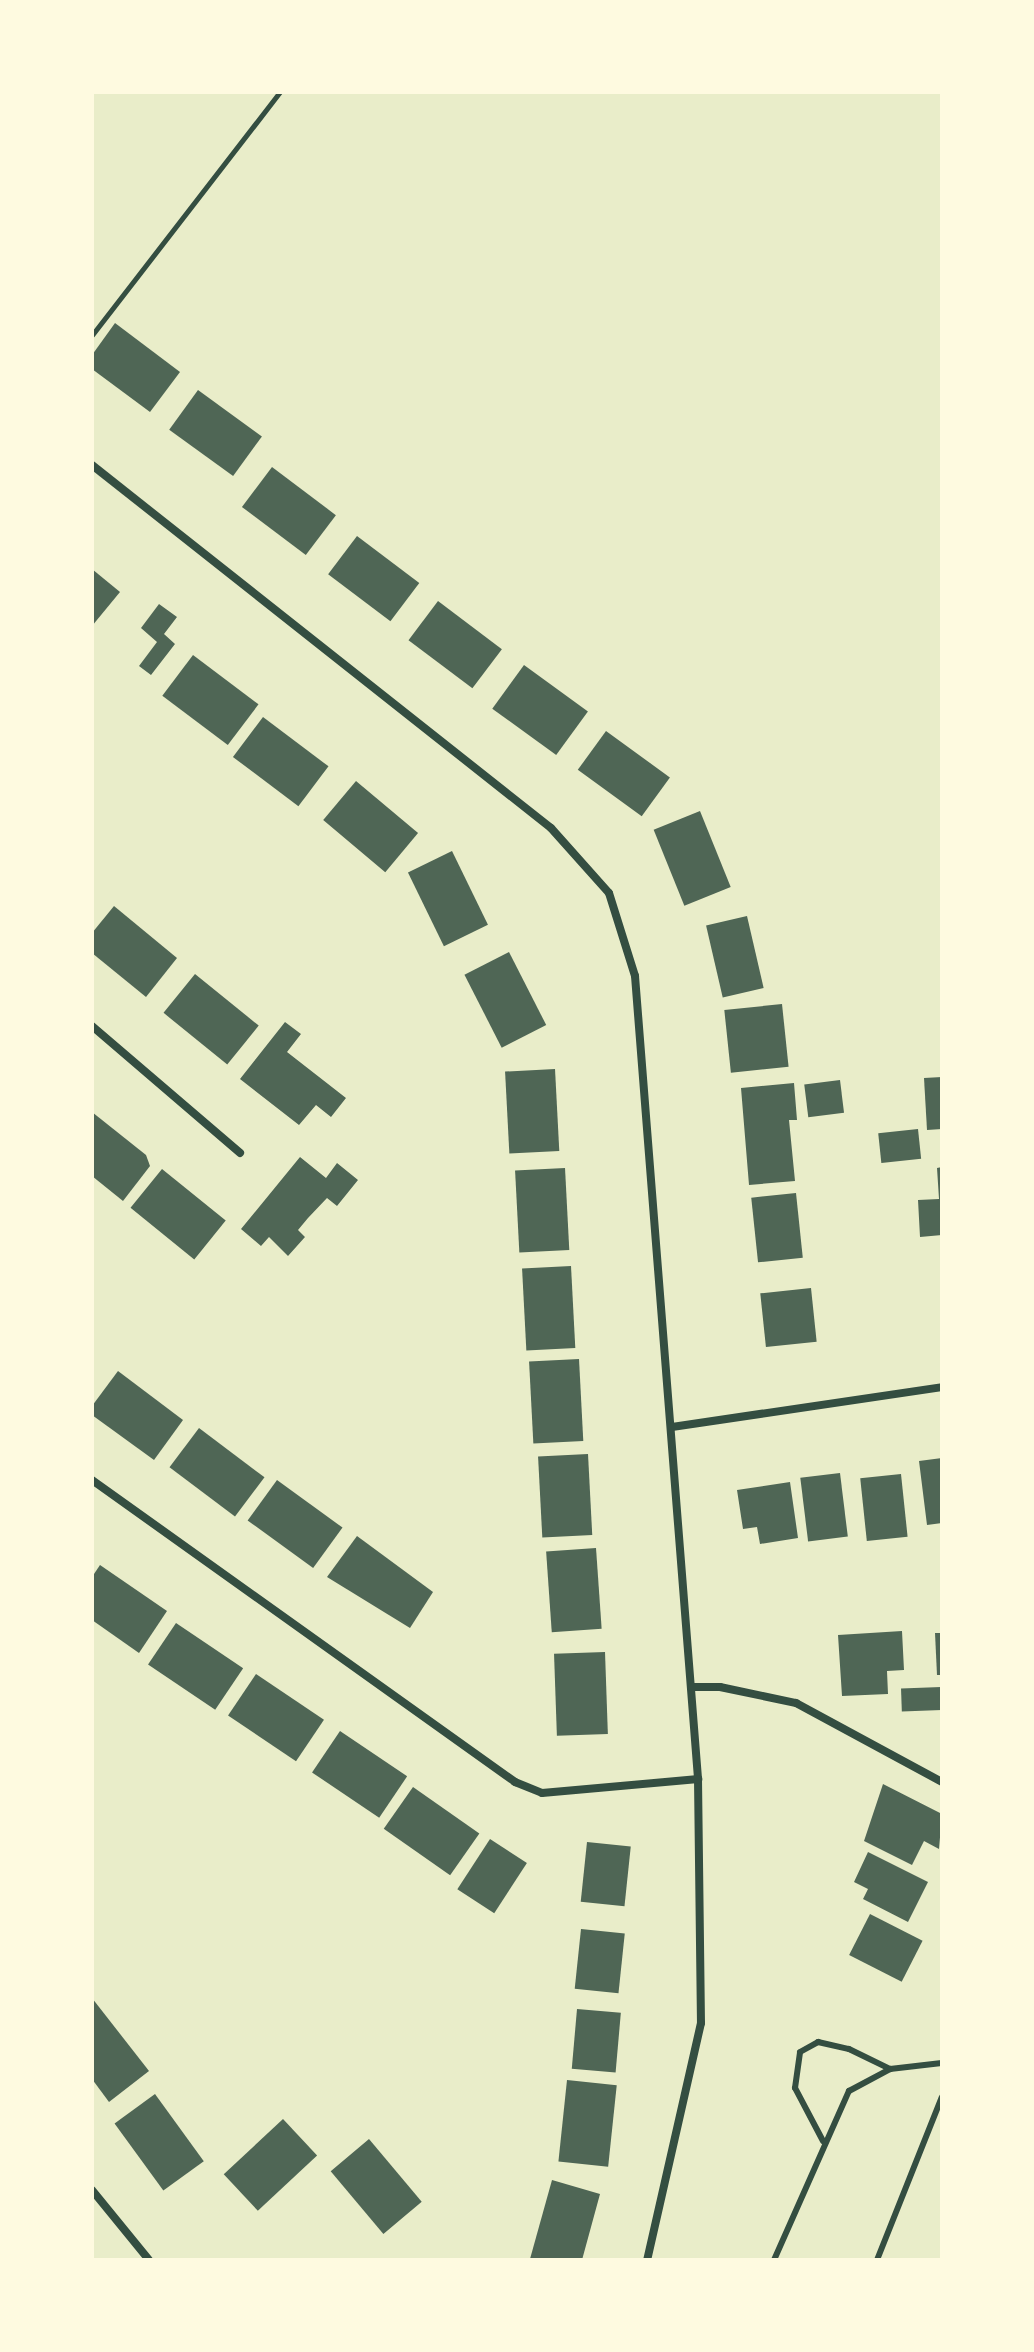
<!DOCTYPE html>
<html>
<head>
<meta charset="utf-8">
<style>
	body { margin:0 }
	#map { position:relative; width:1034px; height:2352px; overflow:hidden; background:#e9edc9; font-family:Quicksand,sans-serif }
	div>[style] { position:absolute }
	.building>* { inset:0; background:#4f6655; transform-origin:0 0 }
	.path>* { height:5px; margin:-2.5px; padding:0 2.5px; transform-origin:2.5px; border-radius:2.5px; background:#344e41 }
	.service>* { height:6px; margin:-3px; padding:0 3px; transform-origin:3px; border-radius:3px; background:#344e41 }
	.minor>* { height:8px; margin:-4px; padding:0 4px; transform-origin:4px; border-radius:4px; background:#344e41 }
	span { translate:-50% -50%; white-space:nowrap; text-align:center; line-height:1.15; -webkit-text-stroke:8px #fefae0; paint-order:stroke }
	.frame { position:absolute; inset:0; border:94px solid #fefae0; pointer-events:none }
</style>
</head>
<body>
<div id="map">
	<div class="building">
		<div style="clip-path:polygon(115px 323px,180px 372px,150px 412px,92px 369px,92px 355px)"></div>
		<div style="left:198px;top:390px;width:79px;height:49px;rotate:36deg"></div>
		<div style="left:272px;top:467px;width:80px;height:50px;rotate:37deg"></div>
		<div style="left:357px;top:536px;width:78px;height:48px;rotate:37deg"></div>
		<div style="clip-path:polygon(92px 569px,120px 592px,92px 626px)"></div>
		<div style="left:438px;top:601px;width:80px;height:49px;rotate:37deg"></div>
		<div style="clip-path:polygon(159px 604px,177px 617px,164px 634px,175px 644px,151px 675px,139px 666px,157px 642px,141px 628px)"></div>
		<div style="left:193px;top:655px;width:82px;height:51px;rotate:37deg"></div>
		<div style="left:524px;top:665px;width:79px;height:54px;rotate:36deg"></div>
		<div style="left:263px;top:717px;width:82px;height:50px;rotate:37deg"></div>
		<div style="left:606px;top:731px;width:79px;height:48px;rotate:36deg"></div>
		<div style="left:356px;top:781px;width:81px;height:51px;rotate:40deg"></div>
		<div style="left:700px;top:811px;width:82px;height:50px;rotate:68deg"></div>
		<div style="left:452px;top:851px;width:82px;height:49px;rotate:64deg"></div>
		<div style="clip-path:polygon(114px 906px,177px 958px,146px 997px,92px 953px,92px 933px)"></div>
		<div style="left:747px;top:916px;width:74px;height:42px;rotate:77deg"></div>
		<div style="left:509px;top:952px;width:82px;height:50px;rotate:63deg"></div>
		<div style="left:195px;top:974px;width:82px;height:50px;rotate:39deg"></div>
		<div style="left:782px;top:1004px;width:63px;height:58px;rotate:84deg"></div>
		<div style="clip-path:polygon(285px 1022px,301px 1034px,287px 1052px,346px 1098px,331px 1117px,316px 1105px,299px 1125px,240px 1079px)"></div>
		<div style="left:555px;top:1069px;width:82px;height:50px;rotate:87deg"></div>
		<div style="clip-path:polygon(942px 1077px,942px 1129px,927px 1130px,924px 1078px)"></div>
		<div style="left:840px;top:1080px;width:33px;height:36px;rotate:83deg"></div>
		<div style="clip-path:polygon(794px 1083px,797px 1120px,789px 1120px,795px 1181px,749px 1185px,741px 1088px)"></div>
		<div style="clip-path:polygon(92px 1112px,146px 1155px,150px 1166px,123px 1201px,92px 1176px)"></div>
		<div style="left:918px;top:1129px;width:30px;height:40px;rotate:84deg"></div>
		<div style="clip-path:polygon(300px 1157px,326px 1178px,337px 1163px,358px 1180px,337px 1206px,327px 1198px,308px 1218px,298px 1230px,305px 1237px,288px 1256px,269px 1237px,261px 1246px,241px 1229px)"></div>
		<div style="clip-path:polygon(942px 1167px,942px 1235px,920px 1237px,918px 1200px,939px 1199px,937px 1168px)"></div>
		<div style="left:565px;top:1168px;width:82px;height:50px;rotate:87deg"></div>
		<div style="left:162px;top:1169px;width:82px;height:50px;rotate:39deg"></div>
		<div style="left:796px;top:1193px;width:65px;height:45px;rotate:84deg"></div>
		<div style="left:571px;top:1266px;width:82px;height:49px;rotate:87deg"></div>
		<div style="left:811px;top:1288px;width:54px;height:51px;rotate:84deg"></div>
		<div style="left:579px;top:1359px;width:82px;height:50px;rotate:87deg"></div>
		<div style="clip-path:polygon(118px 1371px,183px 1420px,154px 1460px,92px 1415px,92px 1406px)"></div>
		<div style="left:199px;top:1428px;width:82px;height:49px;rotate:37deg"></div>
		<div style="left:588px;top:1454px;width:81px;height:50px;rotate:87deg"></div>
		<div style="clip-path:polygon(942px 1458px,942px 1523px,927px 1525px,919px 1461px)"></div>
		<div style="left:840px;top:1473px;width:64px;height:40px;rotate:83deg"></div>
		<div style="left:901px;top:1474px;width:63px;height:41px;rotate:84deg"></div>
		<div style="left:277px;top:1480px;width:81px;height:50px;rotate:36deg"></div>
		<div style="clip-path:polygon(790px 1482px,798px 1538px,760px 1544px,757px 1527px,743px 1529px,737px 1490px)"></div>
		<div style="clip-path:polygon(357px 1536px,433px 1592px,410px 1628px,327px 1577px)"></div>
		<div style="left:596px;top:1548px;width:81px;height:50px;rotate:86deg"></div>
		<div style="clip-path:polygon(100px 1565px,167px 1611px,139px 1653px,92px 1620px,92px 1577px)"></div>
		<div style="left:176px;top:1623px;width:81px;height:50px;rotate:34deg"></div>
		<div style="clip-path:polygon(902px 1631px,904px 1670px,887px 1671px,888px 1694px,842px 1696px,838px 1635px)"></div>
		<div style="clip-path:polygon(935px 1633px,942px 1633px,942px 1675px,937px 1675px)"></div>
		<div style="left:605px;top:1652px;width:82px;height:51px;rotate:88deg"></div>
		<div style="left:256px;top:1674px;width:82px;height:50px;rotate:34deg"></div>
		<div style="left:941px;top:1687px;width:23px;height:40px;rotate:88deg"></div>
		<div style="left:340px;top:1731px;width:81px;height:50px;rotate:34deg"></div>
		<div style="clip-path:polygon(883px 1784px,942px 1814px,939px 1849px,924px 1841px,912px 1865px,864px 1841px)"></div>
		<div style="left:413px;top:1787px;width:81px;height:51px;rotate:35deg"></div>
		<div style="left:490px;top:1839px;width:44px;height:60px;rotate:33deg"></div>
		<div style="left:587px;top:1842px;width:44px;height:60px;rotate:6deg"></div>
		<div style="clip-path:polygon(868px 1852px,928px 1882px,908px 1922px,863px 1899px,868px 1889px,854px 1882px)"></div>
		<div style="left:870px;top:1914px;width:59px;height:46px;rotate:27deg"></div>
		<div style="left:581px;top:1929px;width:44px;height:60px;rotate:6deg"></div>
		<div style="clip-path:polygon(92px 1998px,149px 2071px,109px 2102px,92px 2079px)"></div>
		<div style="left:577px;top:2009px;width:44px;height:60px;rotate:5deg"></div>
		<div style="left:567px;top:2080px;width:50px;height:82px;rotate:6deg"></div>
		<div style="left:155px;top:2094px;width:83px;height:50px;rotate:54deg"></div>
		<div style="left:283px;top:2119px;width:50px;height:81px;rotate:47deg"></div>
		<div style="left:369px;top:2139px;width:82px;height:50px;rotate:50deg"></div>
		<div style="clip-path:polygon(552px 2180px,600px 2194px,582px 2260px,530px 2259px)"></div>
	</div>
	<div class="path">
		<div style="left:92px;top:335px;width:307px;rotate:-52.3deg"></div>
	</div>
	<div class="service">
		<div style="left:823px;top:2141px;width:60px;rotate:-117.8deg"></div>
		<div style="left:795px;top:2088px;width:36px;rotate:-82deg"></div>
		<div style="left:800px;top:2052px;width:21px;rotate:-29deg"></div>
		<div style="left:818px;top:2042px;width:32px;rotate:13deg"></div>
		<div style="left:849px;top:2049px;width:46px;rotate:26deg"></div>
		<div style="left:774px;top:2260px;width:185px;rotate:-66.1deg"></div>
		<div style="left:849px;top:2091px;width:47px;rotate:-28.2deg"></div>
		<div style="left:890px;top:2069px;width:52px;rotate:-6.6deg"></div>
		<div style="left:877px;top:2260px;width:175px;rotate:-68.3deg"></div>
	</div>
	<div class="minor">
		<div style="left:92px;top:465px;width:585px;rotate:38.34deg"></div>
		<div style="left:551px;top:828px;width:87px;rotate:48.3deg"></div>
		<div style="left:609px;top:893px;width:87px;rotate:72.6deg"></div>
		<div style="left:635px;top:976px;width:805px;rotate:85.51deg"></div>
		<div style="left:698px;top:1779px;width:244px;rotate:89.3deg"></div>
		<div style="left:701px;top:2023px;width:243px;rotate:102.8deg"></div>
		<div style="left:92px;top:1026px;width:195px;rotate:40.6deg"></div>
		<div style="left:672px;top:1427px;width:273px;rotate:-8.4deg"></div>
		<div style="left:92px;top:1480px;width:520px;rotate:35.52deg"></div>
		<div style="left:515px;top:1782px;width:29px;rotate:22deg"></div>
		<div style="left:542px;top:1793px;width:157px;rotate:-5.1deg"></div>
		<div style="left:692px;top:1687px;width:28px"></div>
		<div style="left:720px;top:1687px;width:78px;rotate:11.9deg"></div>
		<div style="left:796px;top:1703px;width:166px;rotate:28.4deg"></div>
		<div style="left:92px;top:2190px;width:90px;rotate:50.8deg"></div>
	</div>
	<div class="frame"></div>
</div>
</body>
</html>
